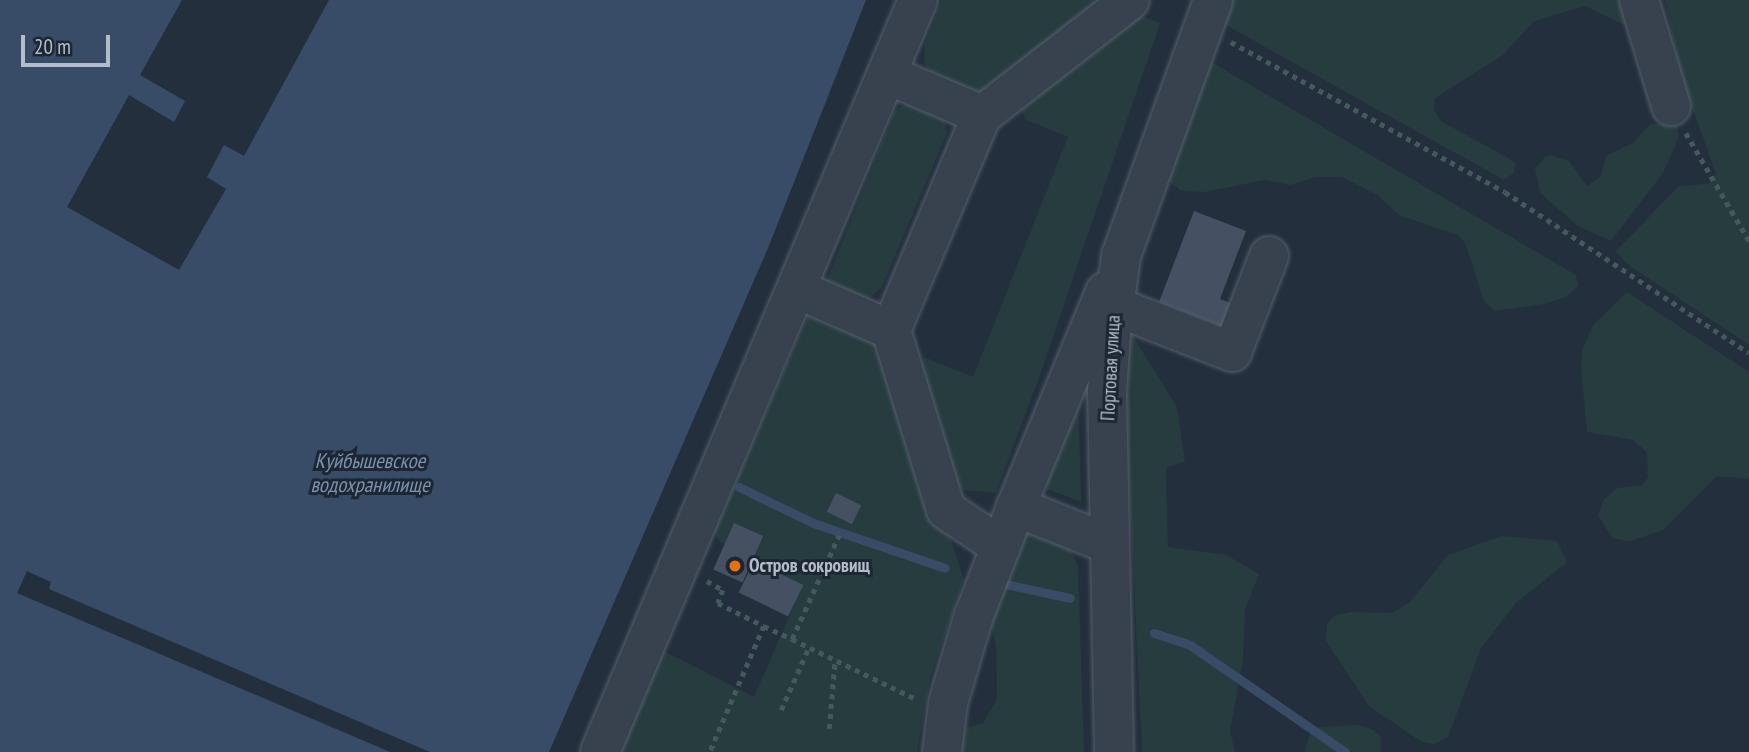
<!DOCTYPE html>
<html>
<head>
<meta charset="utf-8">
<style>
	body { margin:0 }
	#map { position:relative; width:1749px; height:752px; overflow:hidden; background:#242f3e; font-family:"PT Sans Narrow",sans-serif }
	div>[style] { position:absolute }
	.green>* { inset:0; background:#263c3f }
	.water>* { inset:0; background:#394c67 }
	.pier>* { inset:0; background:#242f3e }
	.stream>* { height:9px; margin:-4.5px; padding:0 4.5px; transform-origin:4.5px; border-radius:4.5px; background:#394c67 }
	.building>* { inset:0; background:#455162; transform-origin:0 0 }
	.path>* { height:4.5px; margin-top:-2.25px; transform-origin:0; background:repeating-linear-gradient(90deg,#44595c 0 5px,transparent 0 10px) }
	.roads { filter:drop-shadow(0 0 2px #565f6c) drop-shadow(0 0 2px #565f6c) }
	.minor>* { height:38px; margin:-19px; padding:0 19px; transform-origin:19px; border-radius:19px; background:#38414e }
	.dots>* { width:19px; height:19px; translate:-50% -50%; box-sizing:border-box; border:4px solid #1d2633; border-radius:50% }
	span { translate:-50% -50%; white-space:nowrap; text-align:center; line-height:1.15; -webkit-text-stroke:6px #1d2633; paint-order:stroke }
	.street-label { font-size:19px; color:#b4bcc9 }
	.poi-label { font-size:19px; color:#b4bcc9; font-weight:700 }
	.left { translate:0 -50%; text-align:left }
	.water-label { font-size:21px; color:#7c92b1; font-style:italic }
	.scale { position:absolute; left:21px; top:35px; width:89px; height:32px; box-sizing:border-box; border:4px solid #b4bcc9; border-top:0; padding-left:9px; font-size:21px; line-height:24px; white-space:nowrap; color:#b4bcc9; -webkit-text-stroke:5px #1d2633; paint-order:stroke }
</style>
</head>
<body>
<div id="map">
	<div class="green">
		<div style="clip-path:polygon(942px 0,1110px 0,989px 90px,977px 92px,932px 74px,924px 63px,925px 43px)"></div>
		<div style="clip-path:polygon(1224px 0,1649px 0,1631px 28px,1585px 6px,1534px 21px,1503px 55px,1435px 98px,1434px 110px,1441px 121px,1515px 162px,1514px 173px,1504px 180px,1224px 24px)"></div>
		<div style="clip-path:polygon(1665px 0,1749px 0,1749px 345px,1627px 264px,1616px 251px,1678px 187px,1710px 183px,1716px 174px,1680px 74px)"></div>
		<div style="clip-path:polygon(1142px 16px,1160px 23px,1039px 378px,996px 493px,964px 490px,952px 484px,919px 372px,924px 357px,973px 377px,1068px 137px,1025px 119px,1019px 101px,1125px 17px)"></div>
		<div style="clip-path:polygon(1206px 59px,1576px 275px,1578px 286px,1566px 297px,1544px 304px,1494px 311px,1484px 301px,1465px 242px,1457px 235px,1399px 215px,1377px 195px,1342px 177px,1316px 177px,1290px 185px,1265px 180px,1205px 192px,1181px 191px,1168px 181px)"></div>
		<div style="clip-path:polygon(911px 100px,943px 115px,947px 133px,882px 287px,865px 302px,828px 286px,828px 278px,894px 112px)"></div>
		<div style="clip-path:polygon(1671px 123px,1677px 125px,1679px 137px,1663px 173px,1611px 241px,1578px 226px,1540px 193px,1535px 169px,1544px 158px,1550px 155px,1569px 161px,1587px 186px,1601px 176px,1606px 156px,1633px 143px,1650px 124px)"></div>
		<div style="clip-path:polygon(1627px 292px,1749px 372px,1749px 479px,1717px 476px,1663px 530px,1630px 541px,1612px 538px,1598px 515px,1604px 499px,1618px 488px,1641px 485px,1648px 478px,1647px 452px,1633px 440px,1587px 432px,1581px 367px,1582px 350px,1593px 325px)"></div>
		<div style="clip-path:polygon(811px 309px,885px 339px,964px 580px,930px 678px,917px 752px,608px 752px,656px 647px,754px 697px,802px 587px,719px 541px,714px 532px)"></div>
		<div style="clip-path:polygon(1133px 336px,1177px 407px,1185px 461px,1166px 468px,1168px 547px,1226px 555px,1259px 574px,1245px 610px,1243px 660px,1230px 731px,1235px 752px,1142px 752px,1123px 349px)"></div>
		<div style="clip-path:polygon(1078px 382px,1081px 502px,1037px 485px)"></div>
		<div style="clip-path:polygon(1034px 528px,1053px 534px,1071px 550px,1078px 566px,1084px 752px,955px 752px,962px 729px,983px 723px,997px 699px,996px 644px,989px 619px,1022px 534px)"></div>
		<div style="clip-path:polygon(1502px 536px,1557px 541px,1567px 562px,1516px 603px,1481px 648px,1448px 737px,1434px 744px,1422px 742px,1369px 706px,1326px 641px,1327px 624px,1334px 616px,1351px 612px,1392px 613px,1410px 602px,1448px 555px)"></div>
		<div style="clip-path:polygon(1359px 725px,1374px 730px,1381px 738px,1380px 752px,1304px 752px,1311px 732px,1319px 727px)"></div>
	</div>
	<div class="water">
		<div style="clip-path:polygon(0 0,182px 0,140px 75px,185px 101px,174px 122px,129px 95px,67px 207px,179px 270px,226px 189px,207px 177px,224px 145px,244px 156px,329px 0,866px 0,768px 248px,549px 752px,0 752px)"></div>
	</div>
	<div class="pier">
		<div style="clip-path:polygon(27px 571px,51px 582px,49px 589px,430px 752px,390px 752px,17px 593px)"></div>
	</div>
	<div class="stream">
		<div style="left:739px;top:487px;width:82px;rotate:25.9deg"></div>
		<div style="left:813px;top:523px;width:139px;rotate:18.8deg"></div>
		<div style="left:1005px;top:584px;width:66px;rotate:12.2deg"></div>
		<div style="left:1154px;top:633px;width:38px;rotate:18deg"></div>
		<div style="left:1190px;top:645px;width:188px;rotate:34.6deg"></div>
	</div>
	<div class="building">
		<div style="clip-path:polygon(1194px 211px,1246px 231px,1220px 299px,1237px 306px,1229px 329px,1159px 302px)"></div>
		<div style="left:836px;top:493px;width:28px;height:21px;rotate:26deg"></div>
		<div style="left:734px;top:523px;width:32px;height:51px;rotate:24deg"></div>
		<div style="left:754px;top:561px;width:55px;height:35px;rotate:26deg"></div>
	</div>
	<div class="path">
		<div style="left:1231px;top:42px;width:312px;rotate:28.7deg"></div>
		<div style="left:1505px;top:192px;width:292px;rotate:33.4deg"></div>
		<div style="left:1686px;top:133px;width:125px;rotate:59.7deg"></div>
		<div style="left:707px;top:581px;width:18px;rotate:29deg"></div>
		<div style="left:723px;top:590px;width:14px;rotate:111deg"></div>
		<div style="left:718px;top:603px;width:51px;rotate:26.6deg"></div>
		<div style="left:764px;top:626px;width:137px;rotate:113.2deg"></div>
		<div style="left:764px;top:626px;width:31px;rotate:25deg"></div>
		<div style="left:792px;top:639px;width:114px;rotate:-65.7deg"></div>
		<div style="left:792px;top:639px;width:136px;rotate:25.8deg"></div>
		<div style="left:781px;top:710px;width:69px;rotate:-66deg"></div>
		<div style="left:829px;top:729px;width:70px;rotate:-85.1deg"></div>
	</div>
	<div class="roads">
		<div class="minor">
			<div style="left:1639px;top:0;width:111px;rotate:73.2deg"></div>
			<div style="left:982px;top:115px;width:187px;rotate:-37.8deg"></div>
			<div style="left:799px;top:290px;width:100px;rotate:23.5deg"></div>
			<div style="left:891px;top:330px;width:233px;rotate:-67.1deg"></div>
			<div style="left:982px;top:115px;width:102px;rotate:-156.9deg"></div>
			<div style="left:1114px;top:306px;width:127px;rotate:21.3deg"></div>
			<div style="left:1232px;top:352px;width:103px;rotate:-68.9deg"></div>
			<div style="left:891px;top:330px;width:188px;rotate:73deg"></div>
			<div style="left:946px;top:510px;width:66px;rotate:33.9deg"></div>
			<div style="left:1016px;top:507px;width:233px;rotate:-67.5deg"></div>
			<div style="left:600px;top:752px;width:816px;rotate:-67.08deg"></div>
			<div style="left:942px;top:752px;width:49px;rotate:-83deg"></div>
			<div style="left:948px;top:703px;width:89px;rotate:-73.6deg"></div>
			<div style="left:973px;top:618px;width:119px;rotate:-68.8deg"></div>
			<div style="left:1016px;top:507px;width:100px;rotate:21.7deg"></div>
			<div style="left:1114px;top:752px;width:360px;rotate:-91.1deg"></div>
			<div style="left:1107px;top:392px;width:69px;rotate:-85.9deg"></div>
			<div style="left:1112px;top:323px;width:68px;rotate:-82.3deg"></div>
			<div style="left:1121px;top:256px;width:272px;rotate:-70.2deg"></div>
		</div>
	</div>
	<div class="dots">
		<div style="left:735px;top:566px;background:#e8710a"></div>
	</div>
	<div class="street-label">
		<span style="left:1111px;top:368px;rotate:-87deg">Портовая улица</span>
	</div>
	<div class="poi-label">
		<span class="left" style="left:749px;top:566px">Остров сокровищ</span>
	</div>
	<div class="water-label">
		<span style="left:370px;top:473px">Куйбышевское<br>водохранилище</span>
	</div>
	<div class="scale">20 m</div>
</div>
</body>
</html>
